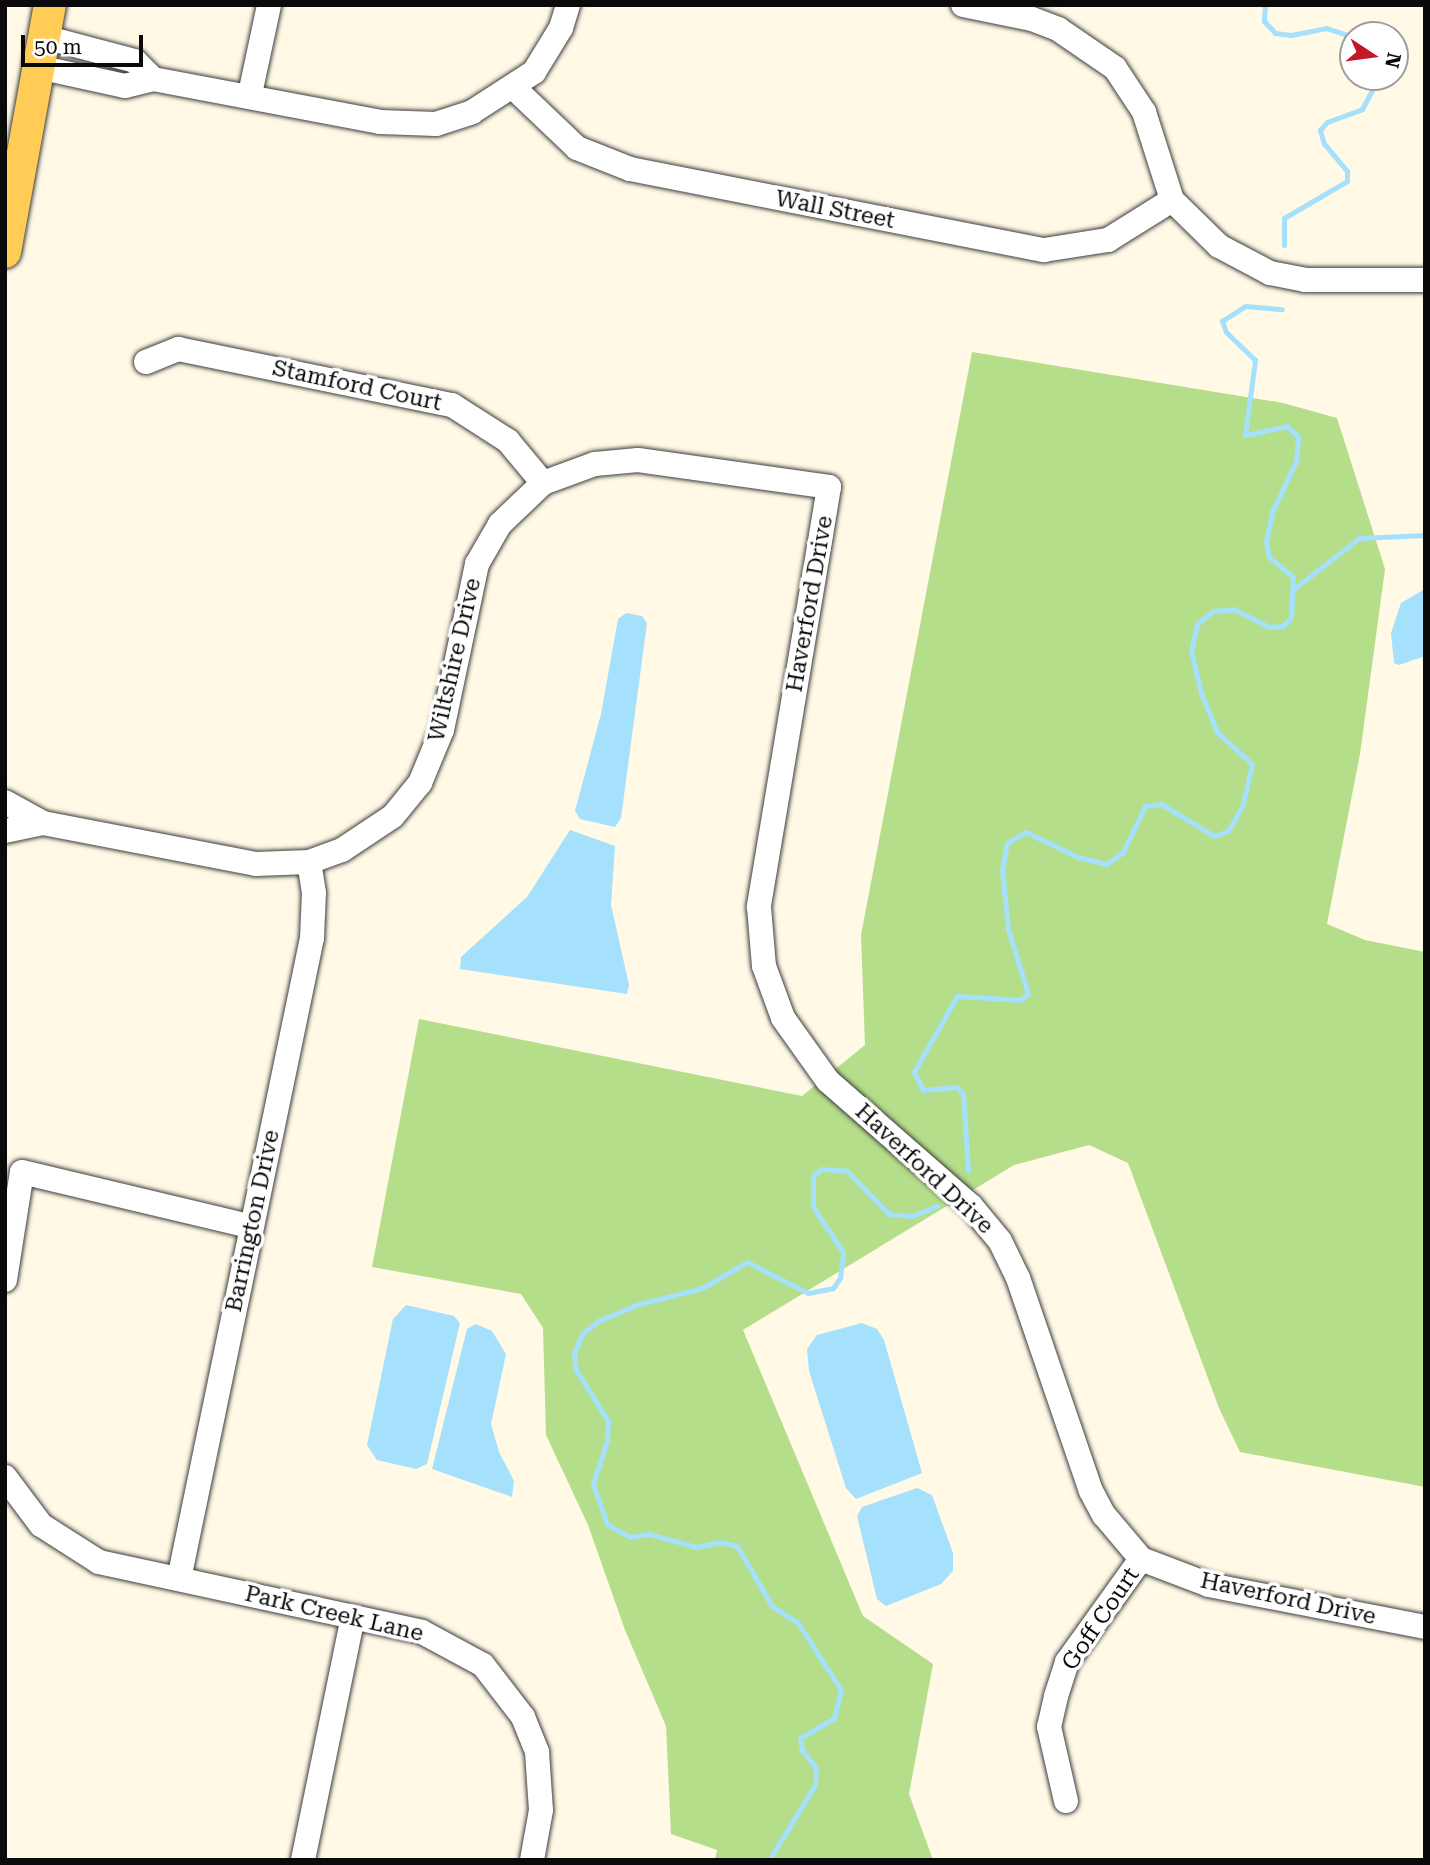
<!DOCTYPE html>
<html>
<head>
<meta charset="utf-8">
<style>
	body { margin:0 }
	#map { position:relative; width:1430px; height:1865px; overflow:hidden; background:#fff9e6; font-family:"Roboto Serif",serif }
	div>[style] { position:absolute }
	.forest>* { inset:0; background:#b5de8b }
	.water>* { inset:0; background:#a5e0fc }
	.stream>* { height:5px; margin:-2.5px; padding:0 2.5px; transform-origin:2.5px; border-radius:2.5px; background:#a5e0fc }
	.roads { filter:drop-shadow(0 0 2px #3d3d3d) drop-shadow(0 0 2px #3d3d3d) }
	.minor>* { height:24px; margin:-12px; padding:0 12px; transform-origin:12px; border-radius:12px; background:#fff }
	.major>* { height:32px; margin:-16px; padding:0 16px; transform-origin:16px; border-radius:16px; background:#ffcc56 }
	span { translate:-50% -50%; white-space:nowrap; text-align:center; line-height:1.15; -webkit-text-stroke:7px #fff; paint-order:stroke }
	.street-label { font-size:23px; color:#0a0a0a }
	.frame { position:absolute; inset:0; border:7px solid #0a0a0a; pointer-events:none }
	.north { position:absolute; left:1339px; top:21px; width:70px; height:70px; box-sizing:border-box; background:#fff; border:2px solid #9d9d9d; border-radius:50%; rotate:103deg; font-size:19px; font-weight:700; line-height:28px; text-align:center; color:#0a0a0a }
	.north::after { content:''; display:block; margin:auto; width:24px; height:32px; background:#c41729; clip-path:polygon(50% 0,100% 100%,50% 72%,0 100%) }
	.scale { position:absolute; left:21px; top:35px; width:122px; height:32px; box-sizing:border-box; border:4px solid #0a0a0a; border-top:0; padding-left:9px; font-size:21px; line-height:24px; white-space:nowrap; color:#0a0a0a; -webkit-text-stroke:5px #fff; paint-order:stroke }
</style>
</head>
<body>
<div id="map">
	<div class="forest">
		<div style="clip-path:polygon(972px 352px,1283px 403px,1337px 418px,1385px 569px,1360px 754px,1327px 924px,1365px 940px,1425px 952px,1425px 1487px,1240px 1452px,1219px 1408px,1128px 1163px,1089px 1145px,1014px 1165px,743px 1330px,863px 1616px,933px 1664px,909px 1794px,933px 1860px,715px 1860px,717px 1850px,671px 1834px,666px 1726px,625px 1630px,588px 1525px,546px 1435px,543px 1328px,521px 1294px,372px 1267px,419px 1019px,802px 1096px,865px 1045px,861px 935px)"></div>
	</div>
	<div class="water">
		<div style="clip-path:polygon(1425px 589px,1425px 656px,1399px 665px,1394px 663px,1391px 633px,1401px 603px)"></div>
		<div style="clip-path:polygon(626px 613px,642px 616px,647px 623px,621px 818px,615px 827px,580px 819px,575px 811px,601px 714px,618px 619px)"></div>
		<div style="clip-path:polygon(570px 830px,615px 846px,611px 905px,629px 985px,627px 994px,460px 969px,461px 957px,527px 897px)"></div>
		<div style="clip-path:polygon(406px 1305px,454px 1316px,460px 1323px,427px 1464px,416px 1469px,377px 1460px,367px 1445px,393px 1319px)"></div>
		<div style="clip-path:polygon(862px 1323px,877px 1329px,884px 1340px,922px 1473px,856px 1499px,846px 1488px,809px 1371px,807px 1349px,817px 1335px)"></div>
		<div style="clip-path:polygon(476px 1324px,492px 1331px,506px 1354px,491px 1424px,499px 1452px,514px 1481px,512px 1497px,432px 1469px,467px 1329px)"></div>
		<div style="clip-path:polygon(917px 1488px,932px 1495px,953px 1553px,953px 1571px,941px 1584px,886px 1606px,877px 1599px,857px 1516px,862px 1507px)"></div>
	</div>
	<div class="stream">
		<div style="left:1265px;top:5px;width:16px;rotate:94deg"></div>
		<div style="left:1264px;top:21px;width:16px;rotate:47deg"></div>
		<div style="left:1275px;top:33px;width:16px;rotate:7deg"></div>
		<div style="left:1291px;top:35px;width:36px;rotate:-11deg"></div>
		<div style="left:1326px;top:28px;width:28px;rotate:18deg"></div>
		<div style="left:1284px;top:245px;width:27px;rotate:-90deg"></div>
		<div style="left:1284px;top:218px;width:73px;rotate:-30.4deg"></div>
		<div style="left:1347px;top:181px;width:10px;rotate:-90deg"></div>
		<div style="left:1347px;top:171px;width:35px;rotate:-130deg"></div>
		<div style="left:1324px;top:144px;width:15px;rotate:-106deg"></div>
		<div style="left:1320px;top:130px;width:11px;rotate:-49deg"></div>
		<div style="left:1327px;top:122px;width:37px;rotate:-20deg"></div>
		<div style="left:1362px;top:109px;width:36px;rotate:-62deg"></div>
		<div style="left:1295px;top:588px;width:81px;rotate:-38deg"></div>
		<div style="left:1359px;top:538px;width:66px;rotate:-2.6deg"></div>
		<div style="left:968px;top:1170px;width:76px;rotate:-93.8deg"></div>
		<div style="left:963px;top:1094px;width:9px;rotate:-131deg"></div>
		<div style="left:957px;top:1087px;width:34px;rotate:175deg"></div>
		<div style="left:923px;top:1090px;width:20px;rotate:-117deg"></div>
		<div style="left:914px;top:1072px;width:87px;rotate:-60.5deg"></div>
		<div style="left:957px;top:996px;width:63px;rotate:3.6deg"></div>
		<div style="left:1020px;top:1000px;width:10px;rotate:-37deg"></div>
		<div style="left:1028px;top:994px;width:68px;rotate:-107.1deg"></div>
		<div style="left:1008px;top:929px;width:58px;rotate:-95.9deg"></div>
		<div style="left:1002px;top:871px;width:28px;rotate:-80deg"></div>
		<div style="left:1007px;top:843px;width:22px;rotate:-30deg"></div>
		<div style="left:1026px;top:832px;width:58px;rotate:25.7deg"></div>
		<div style="left:1078px;top:857px;width:30px;rotate:14deg"></div>
		<div style="left:1107px;top:864px;width:20px;rotate:-37deg"></div>
		<div style="left:1123px;top:852px;width:51px;rotate:-64.4deg"></div>
		<div style="left:1145px;top:806px;width:16px;rotate:-7deg"></div>
		<div style="left:1161px;top:804px;width:62px;rotate:31.1deg"></div>
		<div style="left:1214px;top:836px;width:15px;rotate:-20deg"></div>
		<div style="left:1228px;top:831px;width:28px;rotate:-60deg"></div>
		<div style="left:1242px;top:807px;width:44px;rotate:-76.9deg"></div>
		<div style="left:1252px;top:764px;width:47px;rotate:-137.6deg"></div>
		<div style="left:1217px;top:732px;width:42px;rotate:-112.3deg"></div>
		<div style="left:1201px;top:693px;width:43px;rotate:-103.4deg"></div>
		<div style="left:1191px;top:651px;width:28px;rotate:-77deg"></div>
		<div style="left:1197px;top:624px;width:21px;rotate:-39deg"></div>
		<div style="left:1213px;top:611px;width:21px;rotate:-5deg"></div>
		<div style="left:1234px;top:609px;width:39px;rotate:27deg"></div>
		<div style="left:1269px;top:627px;width:14px;rotate:-4deg"></div>
		<div style="left:1283px;top:626px;width:12px;rotate:-48deg"></div>
		<div style="left:1291px;top:617px;width:40px;rotate:-87.1deg"></div>
		<div style="left:1293px;top:577px;width:31px;rotate:-140deg"></div>
		<div style="left:1269px;top:557px;width:16px;rotate:-101deg"></div>
		<div style="left:1266px;top:541px;width:30px;rotate:-78deg"></div>
		<div style="left:1272px;top:512px;width:56px;rotate:-64.8deg"></div>
		<div style="left:1296px;top:461px;width:24px;rotate:-85deg"></div>
		<div style="left:1298px;top:437px;width:16px;rotate:-135deg"></div>
		<div style="left:1287px;top:426px;width:43px;rotate:167.9deg"></div>
		<div style="left:1245px;top:435px;width:76px;rotate:-82.4deg"></div>
		<div style="left:1255px;top:360px;width:40px;rotate:-136deg"></div>
		<div style="left:1226px;top:332px;width:12px;rotate:-110deg"></div>
		<div style="left:1222px;top:321px;width:27px;rotate:-33deg"></div>
		<div style="left:1245px;top:306px;width:37px;rotate:5deg"></div>
		<div style="left:769px;top:1860px;width:88px;rotate:-58.5deg"></div>
		<div style="left:815px;top:1785px;width:17px;rotate:-87deg"></div>
		<div style="left:816px;top:1768px;width:23px;rotate:-128deg"></div>
		<div style="left:802px;top:1750px;width:12px;rotate:-99deg"></div>
		<div style="left:800px;top:1738px;width:39px;rotate:-30deg"></div>
		<div style="left:834px;top:1718px;width:29px;rotate:-76deg"></div>
		<div style="left:841px;top:1690px;width:80px;rotate:-122.7deg"></div>
		<div style="left:798px;top:1623px;width:31px;rotate:-147deg"></div>
		<div style="left:772px;top:1606px;width:69px;rotate:-120.3deg"></div>
		<div style="left:737px;top:1546px;width:17px;rotate:-167deg"></div>
		<div style="left:720px;top:1542px;width:25px;rotate:168deg"></div>
		<div style="left:696px;top:1547px;width:49px;rotate:-164.5deg"></div>
		<div style="left:649px;top:1534px;width:19px;rotate:171deg"></div>
		<div style="left:630px;top:1537px;width:26px;rotate:-151deg"></div>
		<div style="left:607px;top:1524px;width:42px;rotate:-109.3deg"></div>
		<div style="left:593px;top:1484px;width:46px;rotate:-72.3deg"></div>
		<div style="left:607px;top:1440px;width:19px;rotate:-87deg"></div>
		<div style="left:608px;top:1421px;width:60px;rotate:-122.1deg"></div>
		<div style="left:576px;top:1370px;width:17px;rotate:-97deg"></div>
		<div style="left:574px;top:1353px;width:21px;rotate:-67deg"></div>
		<div style="left:582px;top:1334px;width:21px;rotate:-39deg"></div>
		<div style="left:598px;top:1321px;width:41px;rotate:-22.8deg"></div>
		<div style="left:636px;top:1305px;width:68px;rotate:-14.4deg"></div>
		<div style="left:702px;top:1288px;width:52px;rotate:-30deg"></div>
		<div style="left:747px;top:1262px;width:68px;rotate:26.9deg"></div>
		<div style="left:808px;top:1293px;width:25px;rotate:-11deg"></div>
		<div style="left:833px;top:1288px;width:12px;rotate:-55deg"></div>
		<div style="left:840px;top:1278px;width:26px;rotate:-83deg"></div>
		<div style="left:843px;top:1252px;width:54px;rotate:-123.7deg"></div>
		<div style="left:813px;top:1207px;width:31px;rotate:-90deg"></div>
		<div style="left:813px;top:1176px;width:11px;rotate:-41deg"></div>
		<div style="left:821px;top:1169px;width:26px;rotate:4deg"></div>
		<div style="left:847px;top:1171px;width:60px;rotate:45.7deg"></div>
		<div style="left:889px;top:1214px;width:23px;rotate:5deg"></div>
		<div style="left:912px;top:1216px;width:27px;rotate:-22deg"></div>
	</div>
	<div class="roads">
		<div class="minor">
			<div style="left:963px;top:5px;width:70px;rotate:11.5deg"></div>
			<div style="left:1032px;top:19px;width:28px;rotate:21deg"></div>
			<div style="left:1058px;top:29px;width:69px;rotate:34.4deg"></div>
			<div style="left:1115px;top:68px;width:53px;rotate:56.6deg"></div>
			<div style="left:1144px;top:112px;width:92px;rotate:72.3deg"></div>
			<div style="left:38px;top:67px;width:89px;rotate:12.3deg"></div>
			<div style="left:125px;top:86px;width:29px;rotate:-14deg"></div>
			<div style="left:153px;top:79px;width:25px;rotate:-135deg"></div>
			<div style="left:135px;top:61px;width:94px;rotate:-165.2deg"></div>
			<div style="left:153px;top:79px;width:231px;rotate:10.7deg"></div>
			<div style="left:380px;top:122px;width:56px;rotate:2deg"></div>
			<div style="left:436px;top:124px;width:38px;rotate:-18deg"></div>
			<div style="left:472px;top:112px;width:74px;rotate:-32.8deg"></div>
			<div style="left:534px;top:72px;width:52px;rotate:-58.5deg"></div>
			<div style="left:561px;top:28px;width:24px;rotate:-73deg"></div>
			<div style="left:514px;top:88px;width:87px;rotate:43.6deg"></div>
			<div style="left:577px;top:148px;width:57px;rotate:21.6deg"></div>
			<div style="left:630px;top:169px;width:422px;rotate:11.1deg"></div>
			<div style="left:1044px;top:250px;width:65px;rotate:-8.9deg"></div>
			<div style="left:1108px;top:240px;width:75px;rotate:-32deg"></div>
			<div style="left:250px;top:94px;width:91px;rotate:-77.9deg"></div>
			<div style="left:1172px;top:200px;width:66px;rotate:44.4deg"></div>
			<div style="left:1219px;top:246px;width:58px;rotate:27.9deg"></div>
			<div style="left:1270px;top:273px;width:36px;rotate:11deg"></div>
			<div style="left:1305px;top:280px;width:120px"></div>
			<div style="left:146px;top:362px;width:35px;rotate:-22deg"></div>
			<div style="left:178px;top:349px;width:280px;rotate:11.6deg"></div>
			<div style="left:452px;top:405px;width:67px;rotate:32.7deg"></div>
			<div style="left:508px;top:441px;width:55px;rotate:50.2deg"></div>
			<div style="left:5px;top:802px;width:43px;rotate:28.9deg"></div>
			<div style="left:43px;top:823px;width:39px;rotate:168deg"></div>
			<div style="left:43px;top:823px;width:217px;rotate:10.9deg"></div>
			<div style="left:256px;top:864px;width:53px;rotate:-2.2deg"></div>
			<div style="left:309px;top:862px;width:35px;rotate:-20deg"></div>
			<div style="left:342px;top:850px;width:61px;rotate:-33.7deg"></div>
			<div style="left:393px;top:816px;width:43px;rotate:-50.7deg"></div>
			<div style="left:420px;top:783px;width:57px;rotate:-67.5deg"></div>
			<div style="left:442px;top:730px;width:170px;rotate:-78.1deg"></div>
			<div style="left:477px;top:564px;width:46px;rotate:-60.1deg"></div>
			<div style="left:500px;top:524px;width:59px;rotate:-43.6deg"></div>
			<div style="left:543px;top:483px;width:55px;rotate:-20.1deg"></div>
			<div style="left:595px;top:464px;width:43px;rotate:-5.3deg"></div>
			<div style="left:638px;top:460px;width:193px;rotate:8deg"></div>
			<div style="left:829px;top:487px;width:426px;rotate:99.5deg"></div>
			<div style="left:759px;top:907px;width:59px;rotate:85.2deg"></div>
			<div style="left:764px;top:966px;width:55px;rotate:69.9deg"></div>
			<div style="left:783px;top:1018px;width:77px;rotate:54.5deg"></div>
			<div style="left:828px;top:1081px;width:190px;rotate:41.2deg"></div>
			<div style="left:971px;top:1206px;width:45px;rotate:50.4deg"></div>
			<div style="left:1000px;top:1241px;width:41px;rotate:64.1deg"></div>
			<div style="left:1018px;top:1278px;width:225px;rotate:71.1deg"></div>
			<div style="left:1091px;top:1491px;width:27px;rotate:62deg"></div>
			<div style="left:1104px;top:1515px;width:57px;rotate:49.9deg"></div>
			<div style="left:1141px;top:1559px;width:73px;rotate:20.9deg"></div>
			<div style="left:1209px;top:1585px;width:220px;rotate:11deg"></div>
			<div style="left:5px;top:1280px;width:109px;rotate:-81.1deg"></div>
			<div style="left:22px;top:1172px;width:236px;rotate:13.4deg"></div>
			<div style="left:5px;top:1477px;width:60px;rotate:53.1deg"></div>
			<div style="left:41px;top:1525px;width:69px;rotate:32.5deg"></div>
			<div style="left:99px;top:1562px;width:330px;rotate:12.2deg"></div>
			<div style="left:422px;top:1632px;width:69px;rotate:28.4deg"></div>
			<div style="left:483px;top:1665px;width:66px;rotate:52.4deg"></div>
			<div style="left:523px;top:1717px;width:38px;rotate:68deg"></div>
			<div style="left:537px;top:1752px;width:58px;rotate:86.1deg"></div>
			<div style="left:541px;top:1810px;width:51px;rotate:100.2deg"></div>
			<div style="left:179px;top:1579px;width:655px;rotate:-78.28deg"></div>
			<div style="left:312px;top:938px;width:45px;rotate:-87.5deg"></div>
			<div style="left:314px;top:893px;width:31px;rotate:-99deg"></div>
			<div style="left:1066px;top:1801px;width:76px;rotate:-102.9deg"></div>
			<div style="left:1049px;top:1727px;width:32px;rotate:-77deg"></div>
			<div style="left:1056px;top:1696px;width:36px;rotate:-72deg"></div>
			<div style="left:1067px;top:1662px;width:127px;rotate:-54.3deg"></div>
			<div style="left:303px;top:1860px;width:248px;rotate:-78.4deg"></div>
		</div>
		<div class="major">
			<div style="left:5px;top:252px;width:251px;rotate:-79.7deg"></div>
		</div>
	</div>
	<div class="street-label">
		<span style="left:835px;top:210px;rotate:11deg">Wall Street</span>
		<span style="left:357px;top:386px;rotate:12deg">Stamford Court</span>
		<span style="left:810px;top:604px;rotate:-80deg">Haverford Drive</span>
		<span style="left:455px;top:660px;rotate:-77deg">Wiltshire Drive</span>
		<span style="left:924px;top:1169px;rotate:43deg">Haverford Drive</span>
		<span style="left:253px;top:1221px;rotate:-78deg">Barrington Drive</span>
		<span style="left:1288px;top:1599px;rotate:12deg">Haverford Drive</span>
		<span style="left:334px;top:1614px;rotate:13deg">Park Creek Lane</span>
		<span style="left:1101px;top:1619px;rotate:-56deg">Goff Court</span>
	</div>
	<div class="frame"></div>
	<div class="north">N</div>
	<div class="scale">50 m</div>
</div>
</body>
</html>
